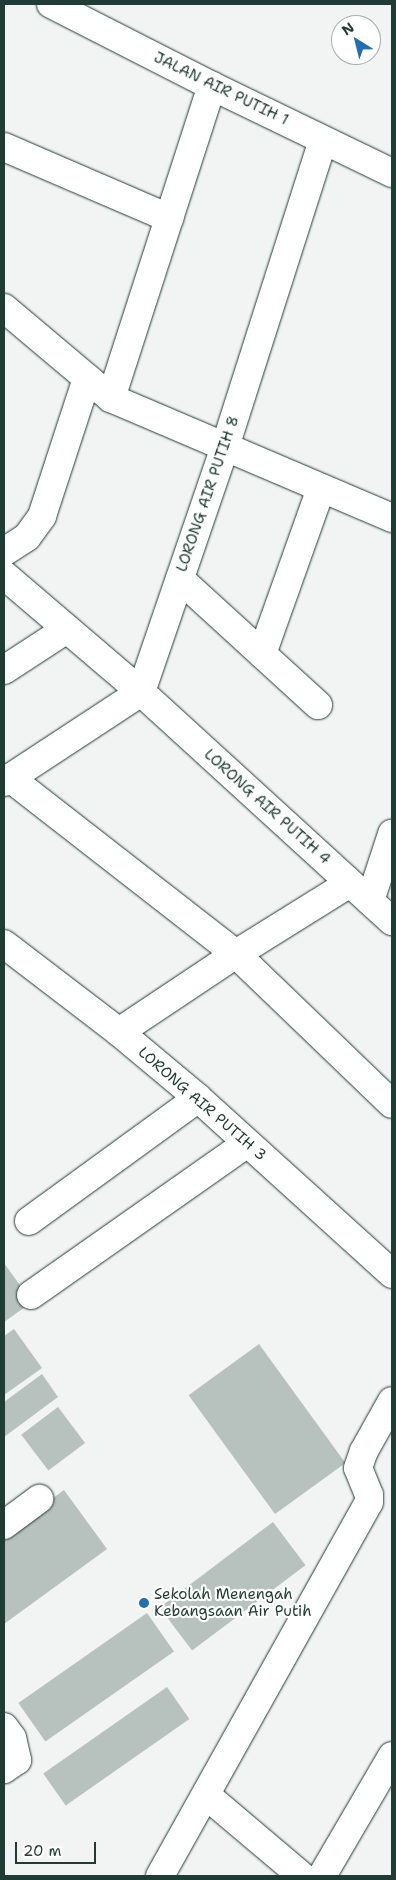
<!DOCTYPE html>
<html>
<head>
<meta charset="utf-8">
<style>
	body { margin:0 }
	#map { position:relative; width:396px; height:1880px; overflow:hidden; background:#f2f3f3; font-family:"Shantell Sans",sans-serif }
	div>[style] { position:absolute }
	.building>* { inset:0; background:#b7c1bd; transform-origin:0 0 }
	.roads { filter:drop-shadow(0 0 1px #1f3d34) drop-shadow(0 0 1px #1f3d34) }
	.minor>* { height:28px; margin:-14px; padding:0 14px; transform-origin:14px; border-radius:14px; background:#fff }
	.dots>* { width:14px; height:14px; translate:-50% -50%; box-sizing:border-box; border:2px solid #fff; border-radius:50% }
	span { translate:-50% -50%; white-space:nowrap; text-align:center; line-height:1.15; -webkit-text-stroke:4.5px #fff; paint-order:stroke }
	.street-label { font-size:15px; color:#1f3d34 }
	.poi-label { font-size:15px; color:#1f3d34 }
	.left { translate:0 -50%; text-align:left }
	.frame { position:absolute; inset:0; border:5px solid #1f3d34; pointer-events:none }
	.north { position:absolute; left:331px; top:15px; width:50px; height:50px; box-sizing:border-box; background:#fff; border:1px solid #a5b1ae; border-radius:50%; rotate:324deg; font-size:14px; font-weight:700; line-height:20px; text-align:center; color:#1f3d34 }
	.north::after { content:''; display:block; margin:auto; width:18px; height:22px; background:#1f6fb2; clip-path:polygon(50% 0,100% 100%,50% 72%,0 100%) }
	.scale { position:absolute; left:15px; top:1842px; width:81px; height:22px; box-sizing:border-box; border:2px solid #1f3d34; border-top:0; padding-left:6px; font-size:15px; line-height:18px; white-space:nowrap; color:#1f3d34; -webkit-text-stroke:4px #fff; paint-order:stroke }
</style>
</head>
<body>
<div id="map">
	<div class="building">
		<div style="clip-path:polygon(4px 1263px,32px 1302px,4px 1322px)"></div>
		<div style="clip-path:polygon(14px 1329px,42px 1368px,4px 1395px,4px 1336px)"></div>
		<div style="left:259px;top:1344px;width:147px;height:87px;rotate:54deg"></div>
		<div style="clip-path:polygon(42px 1374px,58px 1397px,4px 1437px,4px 1402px)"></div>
		<div style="left:58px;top:1407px;width:45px;height:46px;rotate:53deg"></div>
		<div style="clip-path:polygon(64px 1490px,107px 1549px,4px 1624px,4px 1534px)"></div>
		<div style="left:273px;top:1522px;width:54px;height:142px;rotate:53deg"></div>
		<div style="left:147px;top:1613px;width:47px;height:157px;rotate:55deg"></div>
		<div style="left:167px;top:1687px;width:39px;height:151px;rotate:55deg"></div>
	</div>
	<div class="roads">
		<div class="minor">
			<div style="left:51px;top:4px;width:181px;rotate:27deg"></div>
			<div style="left:212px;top:86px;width:200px;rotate:25.8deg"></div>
			<div style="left:4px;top:147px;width:180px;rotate:23.3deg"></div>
			<div style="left:4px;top:308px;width:140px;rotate:40.1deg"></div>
			<div style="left:111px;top:398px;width:306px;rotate:23.1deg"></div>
			<div style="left:111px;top:398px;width:328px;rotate:-72.1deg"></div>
			<div style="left:4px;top:552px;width:27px;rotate:-33deg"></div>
			<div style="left:27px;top:537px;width:26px;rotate:-54deg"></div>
			<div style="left:42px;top:516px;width:145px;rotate:-71.9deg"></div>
			<div style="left:4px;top:575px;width:180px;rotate:40.5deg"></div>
			<div style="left:141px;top:692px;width:340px;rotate:42.4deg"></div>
			<div style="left:180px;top:579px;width:187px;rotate:42.4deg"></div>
			<div style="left:262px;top:654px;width:176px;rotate:-70.4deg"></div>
			<div style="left:4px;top:670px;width:75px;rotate:-33.1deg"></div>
			<div style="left:10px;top:778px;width:286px;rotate:37.9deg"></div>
			<div style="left:236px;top:954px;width:216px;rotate:43.9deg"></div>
			<div style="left:4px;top:782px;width:164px;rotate:-33.3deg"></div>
			<div style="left:141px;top:692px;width:259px;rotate:-71.1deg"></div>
			<div style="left:225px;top:447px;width:322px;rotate:-72.3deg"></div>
			<div style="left:370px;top:901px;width:71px;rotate:-71.8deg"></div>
			<div style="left:4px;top:944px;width:145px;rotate:37.4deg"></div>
			<div style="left:119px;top:1032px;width:103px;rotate:39.9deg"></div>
			<div style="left:198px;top:1098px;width:262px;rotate:42.2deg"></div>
			<div style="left:119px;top:1032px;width:141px;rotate:-33.7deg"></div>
			<div style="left:236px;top:954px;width:134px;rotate:-31.9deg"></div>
			<div style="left:29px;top:1221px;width:209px;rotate:-36deg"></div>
			<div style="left:31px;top:1295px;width:264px;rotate:-35.1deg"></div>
			<div style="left:4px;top:1525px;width:44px;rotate:-36.6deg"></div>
			<div style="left:4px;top:1727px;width:14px;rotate:54deg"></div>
			<div style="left:12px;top:1738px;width:23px;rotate:77deg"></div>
			<div style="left:17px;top:1760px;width:16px;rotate:145deg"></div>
			<div style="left:206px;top:1795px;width:126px;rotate:40.2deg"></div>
			<div style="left:160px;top:1876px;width:428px;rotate:-60.8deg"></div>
			<div style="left:369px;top:1502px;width:7px;rotate:-90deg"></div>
			<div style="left:369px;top:1495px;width:29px;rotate:-112deg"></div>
			<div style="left:358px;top:1468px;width:18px;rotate:-71deg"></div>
			<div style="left:364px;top:1451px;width:57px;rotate:-60.8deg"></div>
			<div style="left:322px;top:1876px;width:139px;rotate:-59.7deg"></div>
		</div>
	</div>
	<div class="dots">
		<div style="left:144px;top:1603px;background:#1f6fb2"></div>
	</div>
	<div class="street-label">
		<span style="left:221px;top:89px;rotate:26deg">JALAN AIR PUTIH 1</span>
		<span style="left:208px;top:494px;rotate:-71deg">LORONG AIR PUTIH 8</span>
		<span style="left:267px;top:807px;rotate:42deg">LORONG AIR PUTIH 4</span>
		<span style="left:202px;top:1104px;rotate:41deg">LORONG AIR PUTIH 3</span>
	</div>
	<div class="poi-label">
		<span class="left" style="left:154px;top:1603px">Sekolah Menengah<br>Kebangsaan Air Putih</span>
	</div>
	<div class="frame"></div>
	<div class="north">N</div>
	<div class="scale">20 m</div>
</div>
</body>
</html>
